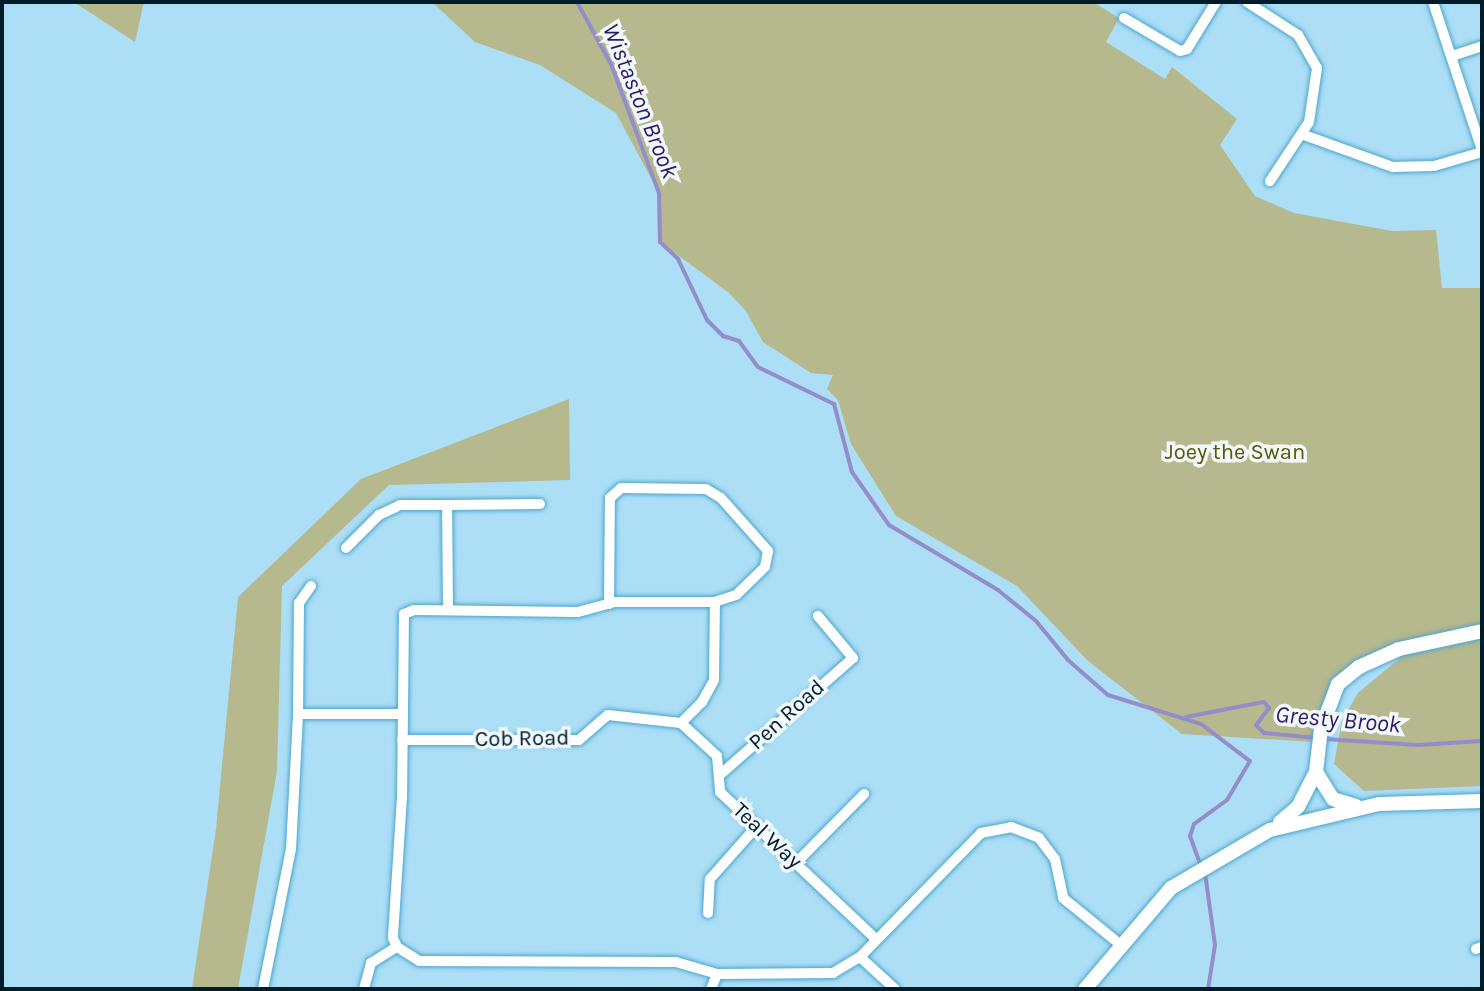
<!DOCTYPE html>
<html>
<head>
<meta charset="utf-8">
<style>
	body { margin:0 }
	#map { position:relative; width:1484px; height:991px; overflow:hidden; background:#acdef6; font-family:Karla,sans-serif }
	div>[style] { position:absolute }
	.green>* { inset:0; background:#b6b88d }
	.stream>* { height:4px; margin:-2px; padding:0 2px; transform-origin:2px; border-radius:2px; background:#948dca }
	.roads { filter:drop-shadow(0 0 2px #4ca7cd) drop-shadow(0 0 2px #4ca7cd) }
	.minor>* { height:10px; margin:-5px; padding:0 5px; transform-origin:5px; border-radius:5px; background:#fff }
	.tertiary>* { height:14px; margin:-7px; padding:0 7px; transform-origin:7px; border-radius:7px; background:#fff }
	span { translate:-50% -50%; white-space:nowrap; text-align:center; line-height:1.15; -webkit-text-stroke:7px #f0f8fc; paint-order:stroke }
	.park-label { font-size:22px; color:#595803 }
	.street-label { font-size:22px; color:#001c28 }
	.water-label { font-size:24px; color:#2d1a62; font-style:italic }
	.frame { position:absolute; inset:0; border:4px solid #001c28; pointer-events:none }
</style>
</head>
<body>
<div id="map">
	<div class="green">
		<div style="clip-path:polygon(74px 2px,144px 2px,135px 42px)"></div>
		<div style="clip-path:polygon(432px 2px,1093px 2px,1119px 18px,1106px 42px,1165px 79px,1172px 67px,1237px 119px,1220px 145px,1255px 196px,1294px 213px,1392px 231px,1436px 230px,1442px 288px,1482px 288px,1482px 786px,1364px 791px,1334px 764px,1342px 721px,1358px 693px,1412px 648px,1338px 684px,1314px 742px,1182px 734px,1088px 661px,1017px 586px,896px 516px,851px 444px,838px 400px,827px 389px,833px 375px,811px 373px,763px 342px,746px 311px,729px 293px,660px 242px,659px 193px,616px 113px,540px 65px,475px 42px)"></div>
		<div style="clip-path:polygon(569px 399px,570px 480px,389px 485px,282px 586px,277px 771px,238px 989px,192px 989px,216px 829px,238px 597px,361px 479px)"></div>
	</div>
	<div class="stream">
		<div style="left:577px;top:2px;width:71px;rotate:61.3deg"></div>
		<div style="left:611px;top:64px;width:138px;rotate:69.6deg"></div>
		<div style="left:659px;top:193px;width:49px;rotate:88.8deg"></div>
		<div style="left:660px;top:242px;width:25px;rotate:43deg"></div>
		<div style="left:678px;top:259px;width:68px;rotate:64.6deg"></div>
		<div style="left:707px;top:320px;width:23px;rotate:45deg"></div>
		<div style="left:723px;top:336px;width:17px;rotate:17deg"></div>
		<div style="left:739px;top:341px;width:32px;rotate:54deg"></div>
		<div style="left:758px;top:367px;width:85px;rotate:26deg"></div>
		<div style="left:834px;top:404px;width:70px;rotate:75.2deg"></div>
		<div style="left:852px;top:472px;width:65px;rotate:55.1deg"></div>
		<div style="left:889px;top:525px;width:127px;rotate:30.8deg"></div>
		<div style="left:998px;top:590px;width:49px;rotate:39.2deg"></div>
		<div style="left:1036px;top:621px;width:50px;rotate:50.6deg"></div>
		<div style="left:1068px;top:660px;width:53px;rotate:41.2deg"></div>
		<div style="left:1108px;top:695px;width:97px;rotate:17.3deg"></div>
		<div style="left:1201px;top:724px;width:61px;rotate:37.1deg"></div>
		<div style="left:1250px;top:761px;width:45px;rotate:120.5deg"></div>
		<div style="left:1227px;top:800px;width:41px;rotate:144deg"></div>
		<div style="left:1194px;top:824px;width:13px;rotate:108deg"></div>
		<div style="left:1190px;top:836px;width:32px;rotate:70deg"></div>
		<div style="left:1186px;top:717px;width:79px;rotate:-10.9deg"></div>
		<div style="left:1264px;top:702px;width:8px;rotate:50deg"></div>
		<div style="left:1269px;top:708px;width:21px;rotate:127deg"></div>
		<div style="left:1256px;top:725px;width:11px;rotate:45deg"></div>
		<div style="left:1264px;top:733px;width:52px;rotate:5.5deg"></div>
		<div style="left:1325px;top:739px;width:92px;rotate:3.7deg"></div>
		<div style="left:1417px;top:745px;width:65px;rotate:-3.5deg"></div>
		<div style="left:1205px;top:873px;width:73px;rotate:82.1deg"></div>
		<div style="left:1215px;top:945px;width:45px;rotate:99deg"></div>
	</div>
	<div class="roads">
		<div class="minor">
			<div style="left:1247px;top:2px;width:61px;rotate:32.9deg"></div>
			<div style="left:1298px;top:35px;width:38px;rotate:60deg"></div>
			<div style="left:1317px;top:68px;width:55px;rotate:98.4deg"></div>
			<div style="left:1309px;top:122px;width:71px;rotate:123.5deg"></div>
			<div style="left:1433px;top:2px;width:156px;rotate:71.7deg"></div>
			<div style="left:1124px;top:18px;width:65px;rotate:30.5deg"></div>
			<div style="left:1180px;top:51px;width:7px;rotate:-16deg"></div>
			<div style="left:1187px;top:49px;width:55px;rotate:-58.3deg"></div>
			<div style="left:1452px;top:56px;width:32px;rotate:-18deg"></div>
			<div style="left:1304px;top:135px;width:95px;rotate:19.8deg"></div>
			<div style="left:1393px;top:167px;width:41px;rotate:-1.4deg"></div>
			<div style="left:1434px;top:166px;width:50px;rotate:-16.3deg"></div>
			<div style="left:346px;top:548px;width:47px;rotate:-45deg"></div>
			<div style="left:379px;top:515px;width:23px;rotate:-25deg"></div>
			<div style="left:400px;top:505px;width:47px"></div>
			<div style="left:311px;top:586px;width:21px;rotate:125deg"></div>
			<div style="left:299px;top:603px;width:111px;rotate:90.5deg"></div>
			<div style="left:298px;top:714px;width:104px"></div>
			<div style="left:609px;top:604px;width:106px;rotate:-89.5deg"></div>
			<div style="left:610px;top:498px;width:15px;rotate:-42deg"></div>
			<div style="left:621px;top:488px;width:85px;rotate:0.7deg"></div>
			<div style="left:706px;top:489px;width:17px;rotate:31deg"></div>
			<div style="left:721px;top:498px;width:71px;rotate:48.4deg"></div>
			<div style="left:768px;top:551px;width:16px;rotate:101deg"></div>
			<div style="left:765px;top:567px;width:40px;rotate:136deg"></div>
			<div style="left:736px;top:595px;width:22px;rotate:162deg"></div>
			<div style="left:448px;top:610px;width:105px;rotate:-90.5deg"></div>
			<div style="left:447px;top:505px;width:93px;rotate:-0.6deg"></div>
			<div style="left:681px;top:723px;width:30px;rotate:-45deg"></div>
			<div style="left:702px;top:702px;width:25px;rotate:-61deg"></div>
			<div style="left:714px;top:680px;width:78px;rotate:-89.3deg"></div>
			<div style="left:715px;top:602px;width:100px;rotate:180deg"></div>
			<div style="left:615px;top:602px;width:39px;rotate:165deg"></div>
			<div style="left:577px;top:612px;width:163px;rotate:-179.3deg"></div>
			<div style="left:414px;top:610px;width:11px;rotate:158deg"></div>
			<div style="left:404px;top:614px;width:183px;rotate:90.6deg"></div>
			<div style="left:402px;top:797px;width:141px;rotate:93.7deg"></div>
			<div style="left:393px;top:938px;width:10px;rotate:66deg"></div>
			<div style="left:397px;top:947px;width:26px;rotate:32deg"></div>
			<div style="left:419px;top:961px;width:257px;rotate:0.2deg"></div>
			<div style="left:676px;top:962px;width:43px;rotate:16.3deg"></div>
			<div style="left:717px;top:974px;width:116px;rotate:-0.5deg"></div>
			<div style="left:833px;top:973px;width:31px;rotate:-31deg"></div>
			<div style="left:860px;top:957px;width:173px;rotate:-45.7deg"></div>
			<div style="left:981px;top:833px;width:31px;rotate:-11deg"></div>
			<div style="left:1011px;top:827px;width:30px;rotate:21deg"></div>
			<div style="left:1039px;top:838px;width:26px;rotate:53deg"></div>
			<div style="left:1055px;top:859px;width:40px;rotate:78deg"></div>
			<div style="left:1063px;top:898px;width:76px;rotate:39.1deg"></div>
			<div style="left:402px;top:740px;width:177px"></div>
			<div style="left:579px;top:740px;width:38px;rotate:-41deg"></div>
			<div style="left:608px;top:715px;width:73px;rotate:6.3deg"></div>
			<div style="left:681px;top:723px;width:49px;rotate:42.5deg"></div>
			<div style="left:717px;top:756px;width:36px;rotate:85deg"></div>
			<div style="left:720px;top:792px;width:214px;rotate:43.3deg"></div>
			<div style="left:722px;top:773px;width:174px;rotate:-41.3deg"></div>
			<div style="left:853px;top:658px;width:55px;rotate:-129.8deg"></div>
			<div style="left:796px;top:863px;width:97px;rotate:-45.4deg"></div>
			<div style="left:708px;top:913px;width:34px;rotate:-87deg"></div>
			<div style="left:710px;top:879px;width:71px;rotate:-48.4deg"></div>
			<div style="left:1476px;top:949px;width:6px;rotate:-18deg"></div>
			<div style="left:860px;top:957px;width:47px;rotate:42.4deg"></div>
			<div style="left:263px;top:989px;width:143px;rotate:-78.7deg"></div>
			<div style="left:291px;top:849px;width:135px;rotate:-87deg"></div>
			<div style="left:364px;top:989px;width:27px;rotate:-75deg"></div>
			<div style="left:371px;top:963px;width:31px;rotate:-32deg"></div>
			<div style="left:711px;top:989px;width:16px;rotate:-68deg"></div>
		</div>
		<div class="tertiary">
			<div style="left:1316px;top:772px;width:32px;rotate:58deg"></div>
			<div style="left:1333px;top:799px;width:24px;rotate:17deg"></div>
			<div style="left:1280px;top:822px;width:23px;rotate:-40deg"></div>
			<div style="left:1298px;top:807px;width:39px;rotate:-63deg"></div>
			<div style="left:1316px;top:772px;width:43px;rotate:-83.4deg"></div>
			<div style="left:1321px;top:729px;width:48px;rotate:-69.3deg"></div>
			<div style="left:1338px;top:684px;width:27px;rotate:-39deg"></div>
			<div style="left:1359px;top:667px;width:44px;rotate:-24.2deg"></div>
			<div style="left:1399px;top:649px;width:85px;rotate:-12.2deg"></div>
			<div style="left:1085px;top:989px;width:133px;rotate:-49.6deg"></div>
			<div style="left:1171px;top:888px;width:115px;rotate:-30.4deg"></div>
			<div style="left:1270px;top:830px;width:112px;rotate:-13.4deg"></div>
			<div style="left:1379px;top:804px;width:103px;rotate:-1.7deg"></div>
		</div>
	</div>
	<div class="park-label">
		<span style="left:1235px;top:453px">Joey the Swan</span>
	</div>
	<div class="street-label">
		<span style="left:787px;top:715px;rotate:-42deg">Pen Road</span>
		<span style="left:522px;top:739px;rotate:-1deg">Cob Road</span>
		<span style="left:767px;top:836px;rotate:43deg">Teal Way</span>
	</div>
	<div class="water-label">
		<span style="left:640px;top:101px;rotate:68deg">Wistaston Brook</span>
		<span style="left:1338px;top:720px;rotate:5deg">Gresty Brook</span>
	</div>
	<div class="frame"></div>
</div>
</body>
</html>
